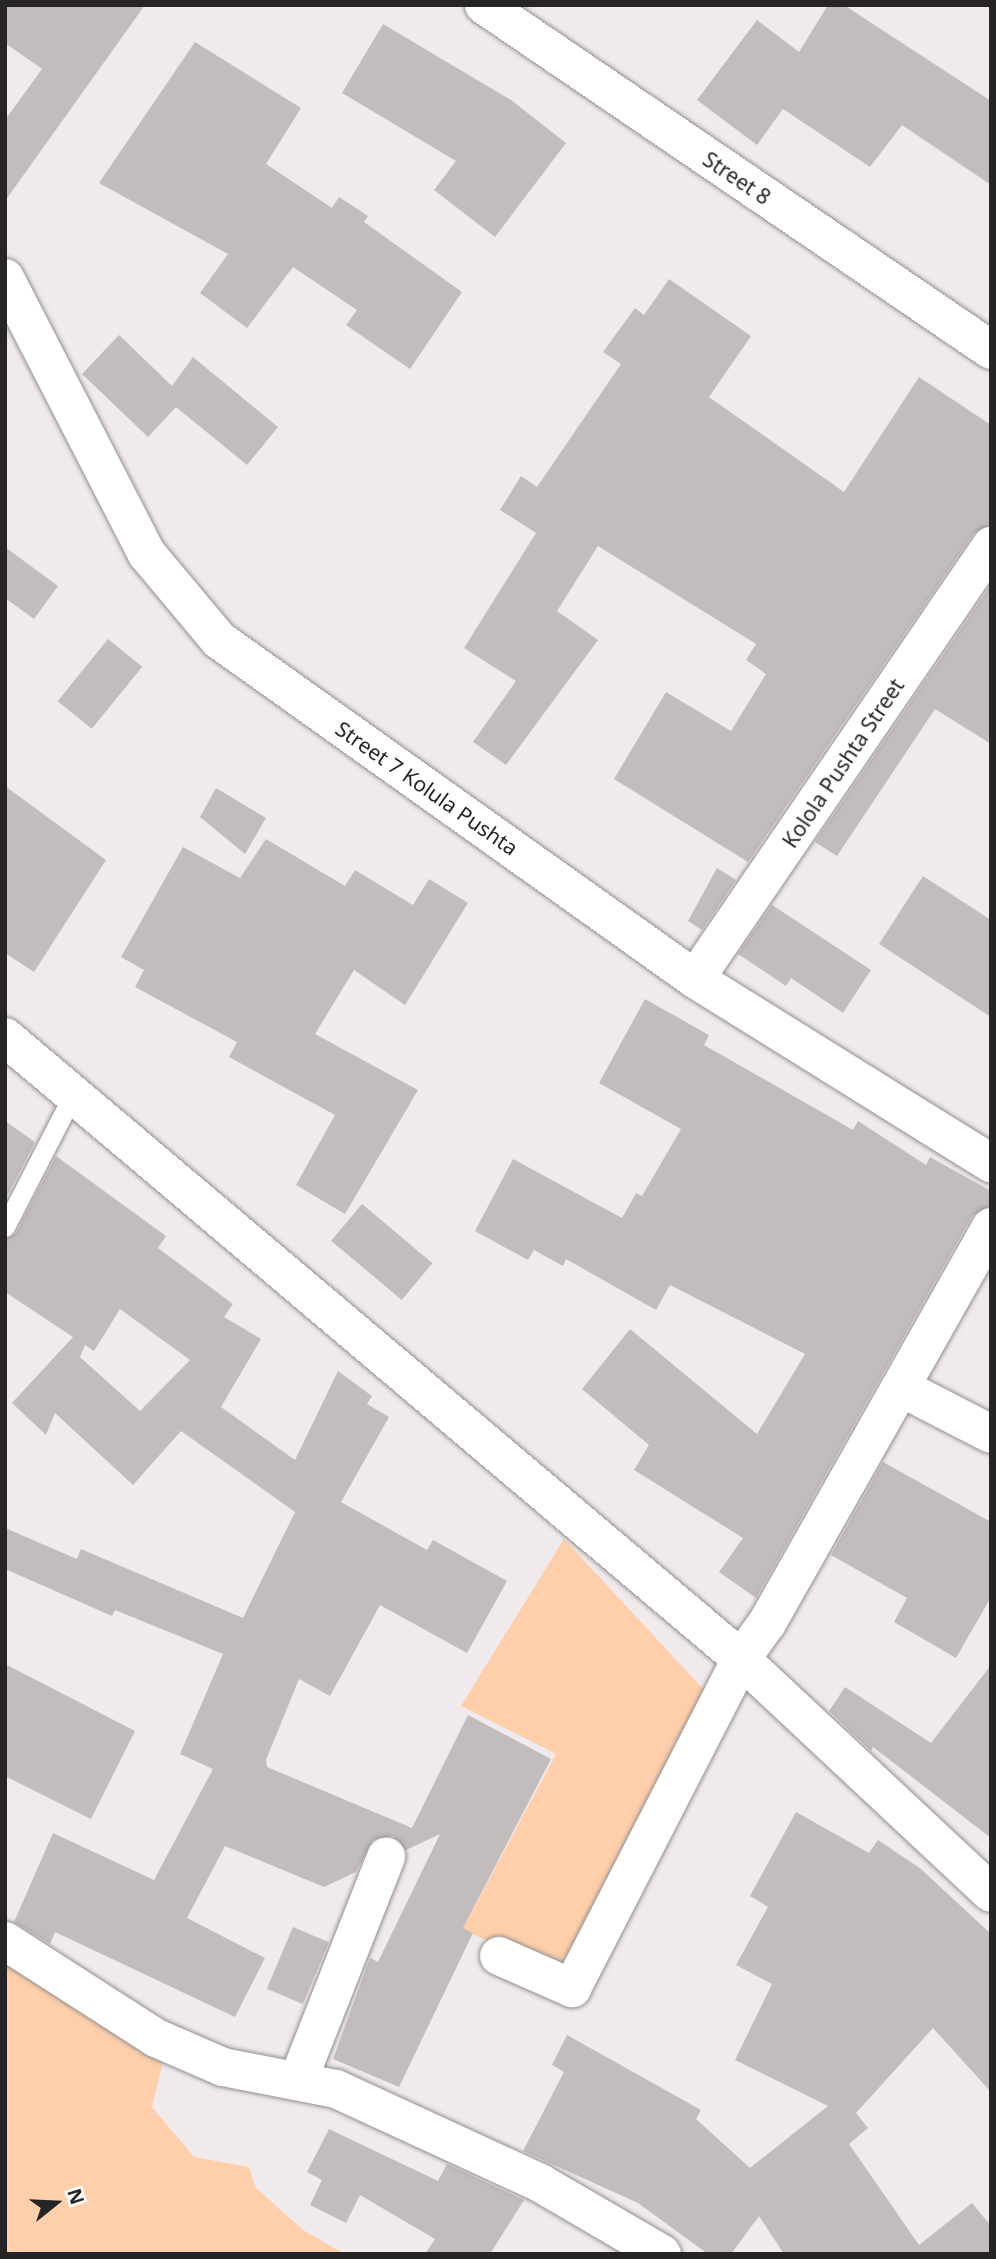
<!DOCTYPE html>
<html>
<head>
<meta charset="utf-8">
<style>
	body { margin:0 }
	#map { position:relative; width:996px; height:2259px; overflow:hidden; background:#f0eaec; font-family:"Noto Sans",sans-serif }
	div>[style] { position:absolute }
	.green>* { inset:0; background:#ffcfab }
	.building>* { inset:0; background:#c3bcbc; transform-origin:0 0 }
	.roads { filter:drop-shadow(0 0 2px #948e90) drop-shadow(0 0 2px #948e90) }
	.lane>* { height:19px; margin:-9.5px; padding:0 9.5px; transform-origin:9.5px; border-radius:9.5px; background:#fff }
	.street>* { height:38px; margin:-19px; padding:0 19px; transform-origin:19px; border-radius:19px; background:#fff }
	span { translate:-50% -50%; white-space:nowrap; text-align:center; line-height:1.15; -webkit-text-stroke:5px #fff; paint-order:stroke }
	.street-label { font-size:21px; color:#262425 }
	.frame { position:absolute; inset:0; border:7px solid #262425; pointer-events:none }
	.north { position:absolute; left:21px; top:2168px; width:70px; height:70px; -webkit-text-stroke:5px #fff; paint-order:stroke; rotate:72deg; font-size:19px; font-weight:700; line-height:28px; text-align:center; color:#262425 }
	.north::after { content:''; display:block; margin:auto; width:24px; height:32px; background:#262425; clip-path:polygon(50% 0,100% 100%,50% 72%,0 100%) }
</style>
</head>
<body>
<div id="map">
	<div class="green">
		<div style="clip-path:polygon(564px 1539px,705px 1691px,564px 1972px,462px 1930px,556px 1754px,461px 1706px)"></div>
		<div style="clip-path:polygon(5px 1959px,155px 2030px,162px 2066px,152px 2107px,194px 2157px,249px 2167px,255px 2187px,303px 2230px,345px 2254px,5px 2254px)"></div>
	</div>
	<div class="building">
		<div style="clip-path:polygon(5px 5px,145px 5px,5px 201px,5px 120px,42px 69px,5px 43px)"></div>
		<div style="clip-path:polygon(828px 5px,844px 5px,991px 101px,991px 185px,902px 125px,870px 167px,783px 109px,757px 145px,697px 100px,757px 20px,799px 52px)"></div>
		<div style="clip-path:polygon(383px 24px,511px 100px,566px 143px,495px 237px,434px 190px,456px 161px,342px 93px)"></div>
		<div style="clip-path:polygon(195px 42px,301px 108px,266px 164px,332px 208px,339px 197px,368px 216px,364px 222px,462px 292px,410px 369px,346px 325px,357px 310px,293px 267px,247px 328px,200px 293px,228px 254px,99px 183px)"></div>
		<div style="clip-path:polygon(669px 279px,751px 336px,709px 397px,844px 492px,919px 377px,991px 425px,991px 524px,973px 534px,748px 862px,614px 779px,666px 692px,731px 731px,766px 674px,746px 660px,756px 644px,598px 546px,557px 611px,598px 640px,506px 765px,473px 742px,516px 681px,464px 648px,536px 533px,500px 510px,521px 476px,537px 487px,621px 364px,603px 352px,635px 308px,644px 315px)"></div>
		<div style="clip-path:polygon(119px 335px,172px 386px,193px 357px,278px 427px,247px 465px,176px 407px,148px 437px,82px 374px)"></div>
		<div style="clip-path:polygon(5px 547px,58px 586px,34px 619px,5px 598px)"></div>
		<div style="clip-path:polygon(991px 585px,991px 744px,935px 709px,837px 856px,815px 842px)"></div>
		<div style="left:108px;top:639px;width:44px;height:80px;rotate:39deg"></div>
		<div style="clip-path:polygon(5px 786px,106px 860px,34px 972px,5px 953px)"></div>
		<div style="clip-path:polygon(216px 788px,266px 818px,245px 854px,200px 817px)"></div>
		<div style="clip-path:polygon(266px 839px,345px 886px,355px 870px,413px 905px,429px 879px,468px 903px,405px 1005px,354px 970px,315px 1034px,418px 1090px,345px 1214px,296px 1185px,335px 1115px,229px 1057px,237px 1042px,135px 987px,144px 970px,121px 957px,183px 847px,240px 878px)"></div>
		<div style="clip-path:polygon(717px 868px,736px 880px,702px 930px,688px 921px)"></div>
		<div style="clip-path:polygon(923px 876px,991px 920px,991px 1017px,879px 944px)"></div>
		<div style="clip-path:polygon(772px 905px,871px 970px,843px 1013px,791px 978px,786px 986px,738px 954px)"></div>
		<div style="clip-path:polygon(645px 999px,709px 1035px,704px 1045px,853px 1130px,858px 1121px,926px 1165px,930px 1157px,991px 1191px,991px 1205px,972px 1216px,756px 1598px,719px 1572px,743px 1538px,634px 1470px,649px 1445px,582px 1389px,630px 1329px,757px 1434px,805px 1354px,670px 1285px,656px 1310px,566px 1259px,563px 1266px,534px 1250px,528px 1260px,475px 1231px,513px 1159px,622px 1218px,636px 1193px,642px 1196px,681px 1129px,599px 1083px)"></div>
		<div style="clip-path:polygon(5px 1121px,35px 1142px,5px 1200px)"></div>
		<div style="clip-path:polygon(evenodd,56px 1156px,166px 1236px,158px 1248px,233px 1304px,224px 1317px,261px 1339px,221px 1407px,295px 1460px,338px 1371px,372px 1396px,367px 1404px,389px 1417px,341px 1502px,427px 1550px,433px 1540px,507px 1581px,467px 1653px,380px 1605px,330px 1696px,299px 1679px,266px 1760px,267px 1767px,412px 1828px,468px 1715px,551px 1759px,463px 1928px,473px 1933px,399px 2087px,333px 2059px,370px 1958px,378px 1962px,440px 1834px,406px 1850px,393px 1836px,373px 1840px,356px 1872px,324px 1887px,225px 1846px,187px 1918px,265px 1958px,235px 2017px,55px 1932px,50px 1944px,14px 1922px,53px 1833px,154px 1880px,213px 1769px,180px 1754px,223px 1654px,115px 1610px,112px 1616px,5px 1569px,5px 1528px,77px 1559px,81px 1549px,243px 1618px,295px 1512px,181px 1431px,133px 1485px,55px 1413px,46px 1435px,12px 1403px,73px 1337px,5px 1292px,5px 1239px,16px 1233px,56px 1156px,120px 1309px,190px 1360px,140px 1411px,80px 1357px,85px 1345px,94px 1351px,120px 1309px)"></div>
		<div style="left:362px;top:1204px;width:92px;height:48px;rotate:40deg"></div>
		<div style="clip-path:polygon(883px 1462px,991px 1522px,991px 1597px,956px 1658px,894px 1622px,907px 1598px,831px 1555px)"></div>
		<div style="clip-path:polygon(5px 1664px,135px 1731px,91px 1819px,5px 1776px)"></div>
		<div style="clip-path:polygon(991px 1665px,991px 1838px,873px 1747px,871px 1751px,829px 1711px,845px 1687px,931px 1743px)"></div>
		<div style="clip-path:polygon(796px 1812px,869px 1853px,878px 1840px,921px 1869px,991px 1934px,991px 2092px,933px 2028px,856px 2113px,868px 2128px,849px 2144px,919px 2245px,972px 2203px,991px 2226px,991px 2254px,784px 2254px,759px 2216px,731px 2254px,708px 2254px,638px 2203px,523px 2151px,564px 2072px,552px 2065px,567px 2035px,701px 2110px,696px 2119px,750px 2168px,828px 2106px,735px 2060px,772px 1984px,736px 1965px,768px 1907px,750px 1896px)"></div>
		<div style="left:293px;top:1927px;width:39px;height:67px;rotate:23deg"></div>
		<div style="clip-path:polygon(329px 2129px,438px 2181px,447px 2164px,524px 2200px,490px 2254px,425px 2254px,435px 2239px,360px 2195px,346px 2223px,310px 2205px,322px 2180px,307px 2172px)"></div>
	</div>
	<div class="roads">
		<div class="lane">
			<div style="left:5px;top:1227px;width:151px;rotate:-62.8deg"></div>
		</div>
		<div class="street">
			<div style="left:484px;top:5px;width:613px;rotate:34.23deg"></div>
			<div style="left:5px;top:278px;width:310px;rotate:62.8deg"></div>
			<div style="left:147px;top:554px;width:112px;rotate:50.1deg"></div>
			<div style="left:219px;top:640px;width:584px;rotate:35.46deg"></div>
			<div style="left:695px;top:979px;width:349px;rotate:31.9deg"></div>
			<div style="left:695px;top:979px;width:525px;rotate:-55.64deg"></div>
			<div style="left:5px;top:1037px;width:964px;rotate:40.2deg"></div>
			<div style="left:741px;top:1659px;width:342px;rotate:43.1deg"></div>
			<div style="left:902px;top:1388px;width:100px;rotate:27.3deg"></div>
			<div style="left:5px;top:1941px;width:179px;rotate:32.7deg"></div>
			<div style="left:156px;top:2038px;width:73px;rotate:23.4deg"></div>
			<div style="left:223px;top:2067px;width:115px;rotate:11deg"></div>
			<div style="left:336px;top:2089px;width:225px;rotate:24.7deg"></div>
			<div style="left:540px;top:2183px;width:141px;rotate:30.2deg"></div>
			<div style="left:499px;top:1956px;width:80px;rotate:23.7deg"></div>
			<div style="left:572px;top:1988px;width:370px;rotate:-62.8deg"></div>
			<div style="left:741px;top:1659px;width:44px;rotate:-54.2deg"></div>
			<div style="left:767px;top:1623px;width:455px;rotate:-60.5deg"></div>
			<div style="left:299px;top:2078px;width:238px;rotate:-68.5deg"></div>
		</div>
	</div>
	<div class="street-label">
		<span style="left:737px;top:178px;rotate:34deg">Street 8</span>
		<span style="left:843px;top:763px;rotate:-56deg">Kolola Pushta Street</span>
		<span style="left:427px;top:788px;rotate:35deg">Street 7 Kolula Pushta</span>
	</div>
	<div class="frame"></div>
	<div class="north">N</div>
</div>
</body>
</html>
